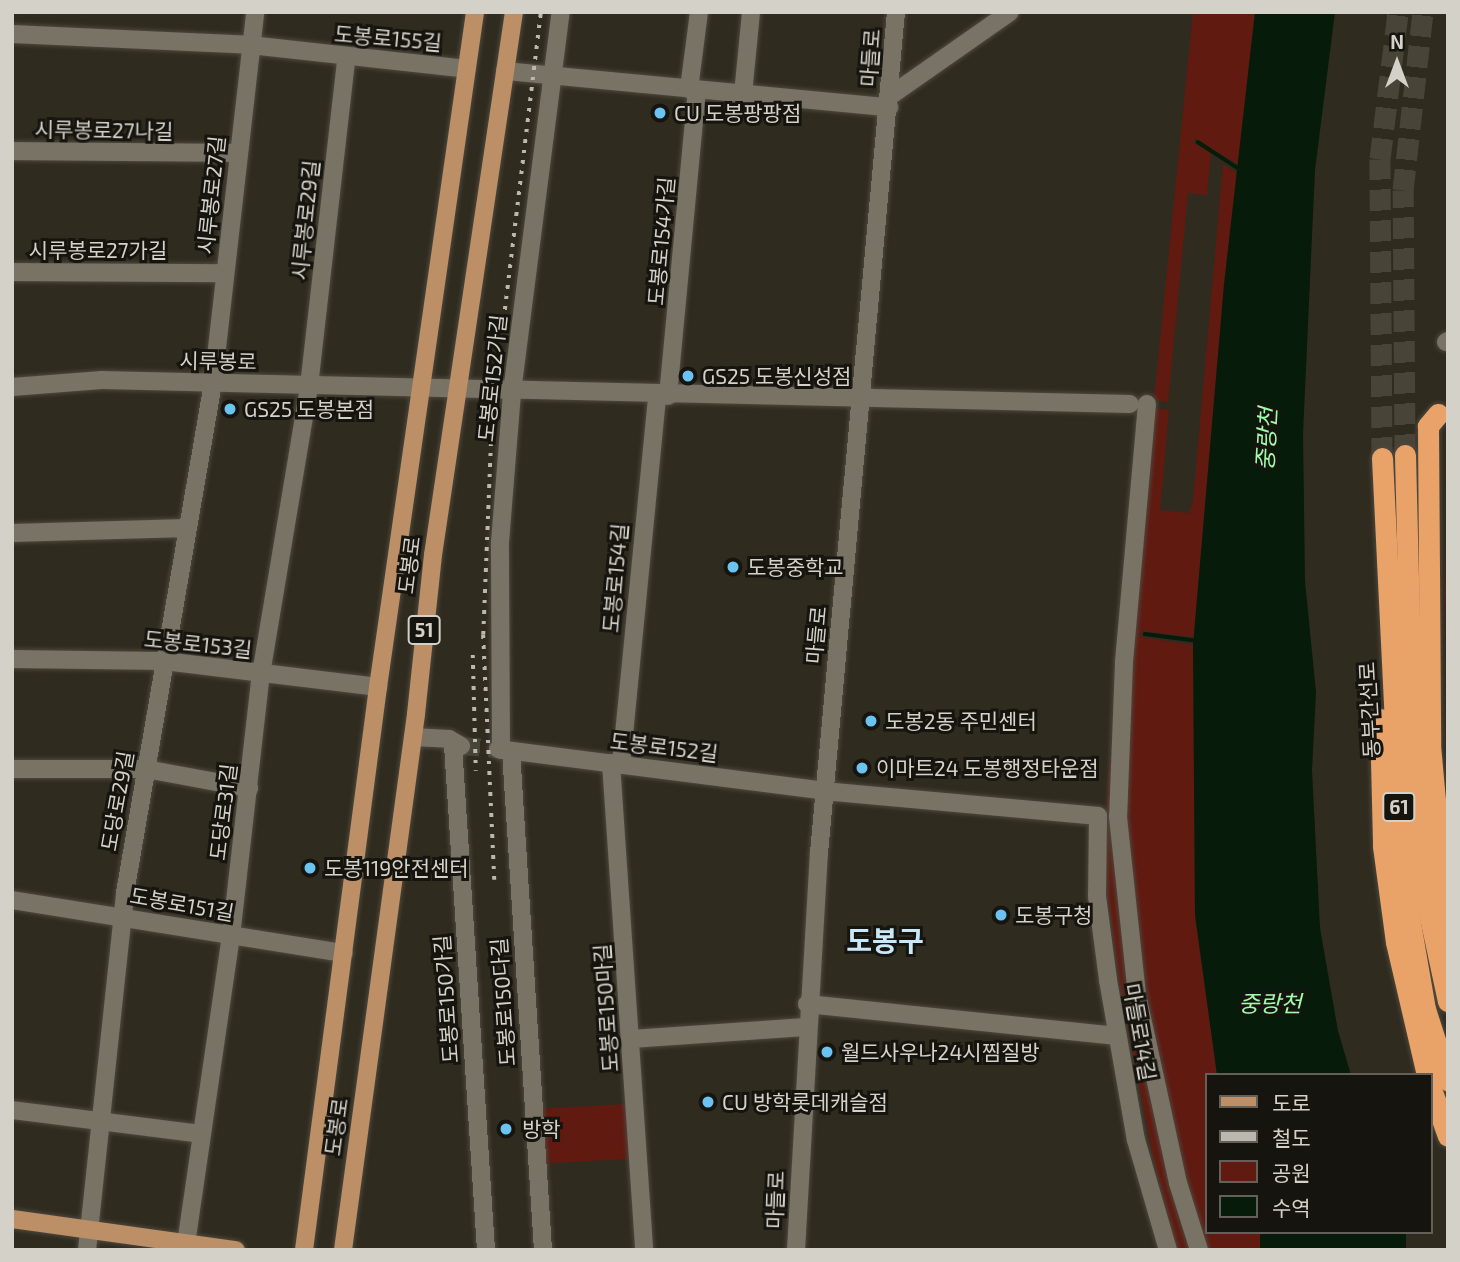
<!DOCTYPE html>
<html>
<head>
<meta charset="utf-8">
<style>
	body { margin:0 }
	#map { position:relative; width:1460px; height:1262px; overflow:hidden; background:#302b1f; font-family:"Exo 2","Noto Sans KR",sans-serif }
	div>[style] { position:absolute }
	.green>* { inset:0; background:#611a10; transform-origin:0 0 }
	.water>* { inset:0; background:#061b09; transform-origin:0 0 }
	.stream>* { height:3.5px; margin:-1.75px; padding:0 1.75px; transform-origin:1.75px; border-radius:1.75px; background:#061b09 }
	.minor-tunnel>* { height:18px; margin-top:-9px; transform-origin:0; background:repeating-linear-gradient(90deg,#494438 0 18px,transparent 0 27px) }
	.highway-tunnel>* { height:21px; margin-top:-10.5px; transform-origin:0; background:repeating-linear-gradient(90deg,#494438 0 21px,transparent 0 31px) }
	.roads { filter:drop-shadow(0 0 2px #4d483e) drop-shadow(0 0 2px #4d483e) }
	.minor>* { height:18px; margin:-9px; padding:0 9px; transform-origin:9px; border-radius:9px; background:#787365 }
	.major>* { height:18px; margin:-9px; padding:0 9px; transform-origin:9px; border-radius:9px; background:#bc8f66 }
	.highway>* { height:21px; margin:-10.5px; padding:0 10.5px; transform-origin:10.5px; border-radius:10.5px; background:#e9a267 }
	.rail>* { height:3.5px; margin-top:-1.75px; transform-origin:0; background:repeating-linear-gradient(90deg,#bbb8b0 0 3.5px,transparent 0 10.5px) }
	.dots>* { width:19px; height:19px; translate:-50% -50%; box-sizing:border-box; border:4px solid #16140e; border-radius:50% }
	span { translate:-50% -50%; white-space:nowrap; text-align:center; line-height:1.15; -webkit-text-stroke:6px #16140e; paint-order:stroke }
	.shield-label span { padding:2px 5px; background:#16140e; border:2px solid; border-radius:5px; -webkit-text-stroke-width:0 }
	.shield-label { font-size:19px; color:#d4d1c9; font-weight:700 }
	.street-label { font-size:21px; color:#d4d1c9 }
	.poi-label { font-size:21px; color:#d4d1c9 }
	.left { translate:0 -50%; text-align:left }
	.water-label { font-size:23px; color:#9efda8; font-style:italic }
	.district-label { font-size:28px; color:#c9e8f9; font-weight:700 }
	.frame { position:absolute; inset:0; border:14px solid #d4d1c9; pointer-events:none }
	.legend { position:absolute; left:1205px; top:1073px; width:228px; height:161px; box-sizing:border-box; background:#16140e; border:2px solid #626059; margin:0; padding:9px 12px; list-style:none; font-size:21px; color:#d4d1c9 }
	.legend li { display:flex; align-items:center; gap:14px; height:35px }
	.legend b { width:35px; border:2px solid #626059 }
	.north { position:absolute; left:1362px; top:28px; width:70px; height:70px; -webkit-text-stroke:5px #16140e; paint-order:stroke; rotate:0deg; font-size:19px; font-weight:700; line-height:28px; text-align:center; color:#d4d1c9 }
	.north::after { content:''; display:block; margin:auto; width:24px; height:32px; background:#d4d1c9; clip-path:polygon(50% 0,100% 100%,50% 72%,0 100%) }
</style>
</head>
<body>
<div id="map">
	<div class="green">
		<div style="clip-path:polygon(1193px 12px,1255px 12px,1239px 165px,1194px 138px,1194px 143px,1211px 153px,1207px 195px,1188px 193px,1168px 402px,1154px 400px)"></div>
		<div style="clip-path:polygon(1223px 164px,1238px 174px,1195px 637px,1142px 631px,1141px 637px,1193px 645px,1195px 915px,1217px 1075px,1206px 1075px,1206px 1232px,1260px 1232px,1266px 1250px,1177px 1250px,1154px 1163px,1119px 982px,1107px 896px,1105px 836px,1109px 761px,1123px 761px,1153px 408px,1169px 410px,1160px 510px,1189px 513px,1193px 501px)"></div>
		<div style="clip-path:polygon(1448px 450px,1448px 720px,1445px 593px)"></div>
		<div style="left:627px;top:1104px;width:55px;height:89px;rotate:87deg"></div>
	</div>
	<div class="water">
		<div style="clip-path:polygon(1255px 12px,1335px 12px,1315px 170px,1303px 434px,1305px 581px,1316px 692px,1312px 770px,1320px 928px,1338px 1031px,1351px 1075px,1217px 1075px,1195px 915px,1193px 645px,1224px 284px)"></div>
		<div style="left:1260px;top:1232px;width:146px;height:19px"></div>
	</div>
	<div class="stream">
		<div style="left:1198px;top:142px;width:51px;rotate:33.1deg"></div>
		<div style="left:1145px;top:634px;width:54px;rotate:7.4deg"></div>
	</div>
	<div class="minor-tunnel">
		<div style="left:462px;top:746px;width:36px;rotate:5deg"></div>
	</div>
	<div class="highway-tunnel">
		<div style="left:1405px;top:455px;width:265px;rotate:-90.4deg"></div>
		<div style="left:1403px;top:190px;width:179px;rotate:-83.6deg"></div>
		<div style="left:1382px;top:458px;width:299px;rotate:-90.4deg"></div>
		<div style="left:1380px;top:159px;width:148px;rotate:-83deg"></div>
	</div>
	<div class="roads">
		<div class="minor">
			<div style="left:12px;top:34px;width:238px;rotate:2.6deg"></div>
			<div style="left:250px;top:45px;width:218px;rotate:6.3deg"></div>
			<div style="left:505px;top:71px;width:386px;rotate:5.4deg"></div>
			<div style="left:689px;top:89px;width:78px;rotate:-82.6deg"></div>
			<div style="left:743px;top:94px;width:82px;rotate:-84.4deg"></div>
			<div style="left:890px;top:96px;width:146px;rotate:-35deg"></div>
			<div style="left:12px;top:151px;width:226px;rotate:0.5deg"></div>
			<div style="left:12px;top:272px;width:213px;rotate:0.3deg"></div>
			<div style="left:1446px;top:342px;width:2px;rotate:-27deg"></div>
			<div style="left:12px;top:387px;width:90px;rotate:-4.4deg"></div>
			<div style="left:102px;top:380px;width:1028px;rotate:1.34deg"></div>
			<div style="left:668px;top:396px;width:307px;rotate:-84.6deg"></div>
			<div style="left:1147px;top:404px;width:260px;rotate:95.1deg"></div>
			<div style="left:1124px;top:663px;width:154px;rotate:92.2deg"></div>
			<div style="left:1118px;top:817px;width:179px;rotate:83.9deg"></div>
			<div style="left:1137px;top:995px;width:192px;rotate:77.7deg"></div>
			<div style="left:1178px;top:1183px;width:70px;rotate:72.6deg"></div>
			<div style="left:12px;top:533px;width:175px;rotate:-1.6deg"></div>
			<div style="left:12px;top:659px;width:152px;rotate:0.8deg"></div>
			<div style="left:164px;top:661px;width:216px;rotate:6.9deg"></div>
			<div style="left:413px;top:737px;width:36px;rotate:3deg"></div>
			<div style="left:449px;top:739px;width:14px;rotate:30deg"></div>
			<div style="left:453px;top:745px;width:506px;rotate:86.26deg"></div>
			<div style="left:498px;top:749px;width:329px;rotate:7.3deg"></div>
			<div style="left:824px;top:791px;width:275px;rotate:5.2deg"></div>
			<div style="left:1098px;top:816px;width:80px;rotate:90.7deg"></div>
			<div style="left:1097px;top:896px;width:85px;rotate:82.5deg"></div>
			<div style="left:1108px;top:980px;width:162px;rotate:80.1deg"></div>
			<div style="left:1136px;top:1140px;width:115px;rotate:73.8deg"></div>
			<div style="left:501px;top:750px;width:208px;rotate:-90.3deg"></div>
			<div style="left:500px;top:542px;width:150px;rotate:-85.4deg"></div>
			<div style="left:512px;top:392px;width:383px;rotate:-82.7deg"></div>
			<div style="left:511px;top:751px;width:500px;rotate:86.33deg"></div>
			<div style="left:611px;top:763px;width:488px;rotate:86.1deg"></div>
			<div style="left:621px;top:765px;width:372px;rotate:-84.4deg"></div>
			<div style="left:12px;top:769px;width:134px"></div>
			<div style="left:146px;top:769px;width:105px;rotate:10.5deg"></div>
			<div style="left:12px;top:900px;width:336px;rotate:9.1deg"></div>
			<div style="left:807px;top:1004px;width:312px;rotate:5.9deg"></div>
			<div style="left:631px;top:1039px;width:175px;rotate:-3.9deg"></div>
			<div style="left:12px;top:1110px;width:191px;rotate:7.2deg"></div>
			<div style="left:186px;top:1244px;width:311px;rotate:-81.7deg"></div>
			<div style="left:231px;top:936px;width:264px;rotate:-83.5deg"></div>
			<div style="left:261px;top:674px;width:292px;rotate:-80.5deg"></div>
			<div style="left:309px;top:386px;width:329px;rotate:-83.5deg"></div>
			<div style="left:87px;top:1250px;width:359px;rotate:-83.9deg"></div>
			<div style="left:125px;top:893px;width:518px;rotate:-80.21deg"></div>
			<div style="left:213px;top:383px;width:373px;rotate:-83.5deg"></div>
			<div style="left:796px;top:1250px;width:398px;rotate:-86.7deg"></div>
			<div style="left:819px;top:853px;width:845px;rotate:-84.77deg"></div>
		</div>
		<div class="major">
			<div style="left:12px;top:1219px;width:226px;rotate:7.9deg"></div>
			<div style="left:304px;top:1250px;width:568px;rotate:-82.51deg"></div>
			<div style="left:378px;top:687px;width:682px;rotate:-81.82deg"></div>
			<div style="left:343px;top:1250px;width:541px;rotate:-82.24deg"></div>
			<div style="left:416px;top:714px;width:160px;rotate:-83.9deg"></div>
			<div style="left:433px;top:555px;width:549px;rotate:-81.52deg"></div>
		</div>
		<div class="highway">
			<div style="left:1438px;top:414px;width:16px;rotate:130deg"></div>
			<div style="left:1428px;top:426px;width:319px;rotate:89.6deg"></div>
			<div style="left:1430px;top:745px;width:198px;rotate:84.8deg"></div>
			<div style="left:1405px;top:455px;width:243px;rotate:88.6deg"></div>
			<div style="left:1411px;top:698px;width:182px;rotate:86.5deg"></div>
			<div style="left:1422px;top:880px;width:124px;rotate:77.9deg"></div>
			<div style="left:1382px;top:458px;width:425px;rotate:87.2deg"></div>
			<div style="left:1403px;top:882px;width:129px;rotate:80.2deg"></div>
			<div style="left:1425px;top:1009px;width:75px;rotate:72.1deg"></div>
			<div style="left:1380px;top:719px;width:127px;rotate:88.6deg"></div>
			<div style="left:1383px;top:846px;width:97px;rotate:82.3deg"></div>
			<div style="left:1396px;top:942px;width:137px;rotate:76.9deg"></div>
			<div style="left:1430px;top:1086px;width:53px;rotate:70.2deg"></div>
		</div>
	</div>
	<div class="rail">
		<div style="left:473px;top:655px;width:116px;rotate:88.5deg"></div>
		<div style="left:494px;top:880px;width:245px;rotate:-92.6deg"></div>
		<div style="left:483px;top:635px;width:221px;rotate:-87.7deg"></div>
		<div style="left:492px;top:414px;width:405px;rotate:-83.1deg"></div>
	</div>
	<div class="dots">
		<div style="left:660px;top:113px;background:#6bc3f2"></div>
		<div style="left:688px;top:376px;background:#6bc3f2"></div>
		<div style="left:230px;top:409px;background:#6bc3f2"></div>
		<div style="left:733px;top:567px;background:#6bc3f2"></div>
		<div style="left:871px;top:721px;background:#6bc3f2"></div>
		<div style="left:862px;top:768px;background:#6bc3f2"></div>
		<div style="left:310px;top:868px;background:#6bc3f2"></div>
		<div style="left:1001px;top:915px;background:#6bc3f2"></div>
		<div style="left:827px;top:1052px;background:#6bc3f2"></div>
		<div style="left:708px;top:1102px;background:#6bc3f2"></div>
		<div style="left:506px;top:1129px;background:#6bc3f2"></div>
	</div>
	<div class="shield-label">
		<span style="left:424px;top:630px">51</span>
		<span style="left:1399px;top:807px">61</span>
	</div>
	<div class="street-label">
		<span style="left:388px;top:38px;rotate:5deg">도봉로155길</span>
		<span style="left:870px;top:58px;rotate:-86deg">마들로</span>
		<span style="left:104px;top:130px;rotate:1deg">시루봉로27나길</span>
		<span style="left:211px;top:195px;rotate:-84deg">시루봉로27길</span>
		<span style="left:305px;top:220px;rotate:-84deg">시루봉로29길</span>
		<span style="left:661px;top:241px;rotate:-85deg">도봉로154가길</span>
		<span style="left:98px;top:250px">시루봉로27가길</span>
		<span style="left:218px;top:361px;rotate:1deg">시루봉로</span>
		<span style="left:492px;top:378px;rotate:-84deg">도봉로152가길</span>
		<span style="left:409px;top:565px;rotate:-83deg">도봉로</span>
		<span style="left:615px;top:578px;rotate:-85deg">도봉로154길</span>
		<span style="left:816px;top:635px;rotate:-85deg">마들로</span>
		<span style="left:198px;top:644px;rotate:6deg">도봉로153길</span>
		<span style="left:1369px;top:710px;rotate:-93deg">동부간선로</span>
		<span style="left:664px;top:747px;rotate:7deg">도봉로152길</span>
		<span style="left:117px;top:801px;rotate:-80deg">도당로29길</span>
		<span style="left:223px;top:812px;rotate:-83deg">도당로31길</span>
		<span style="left:182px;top:904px;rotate:10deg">도봉로151길</span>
		<span style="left:446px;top:999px;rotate:-94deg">도봉로150가길</span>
		<span style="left:503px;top:1002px;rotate:-94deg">도봉로150다길</span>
		<span style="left:606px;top:1008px;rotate:-94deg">도봉로150마길</span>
		<span style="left:1140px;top:1032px;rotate:80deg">마들로14길</span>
		<span style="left:336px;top:1127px;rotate:-82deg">도봉로</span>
		<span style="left:775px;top:1200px;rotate:-88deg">마들로</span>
	</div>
	<div class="poi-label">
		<span class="left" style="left:674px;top:113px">CU 도봉팡팡점</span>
		<span class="left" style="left:702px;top:376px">GS25 도봉신성점</span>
		<span class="left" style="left:244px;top:409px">GS25 도봉본점</span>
		<span class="left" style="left:747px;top:567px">도봉중학교</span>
		<span class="left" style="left:885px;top:721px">도봉2동 주민센터</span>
		<span class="left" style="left:876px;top:768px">이마트24 도봉행정타운점</span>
		<span class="left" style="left:324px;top:868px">도봉119안전센터</span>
		<span class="left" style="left:1015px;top:915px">도봉구청</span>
		<span class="left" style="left:841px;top:1052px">월드사우나24시찜질방</span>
		<span class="left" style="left:722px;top:1102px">CU 방학롯데캐슬점</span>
		<span class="left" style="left:522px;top:1129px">방학</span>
	</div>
	<div class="water-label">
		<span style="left:1266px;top:439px;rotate:-87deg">중랑천</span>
		<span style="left:1270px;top:1003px">중랑천</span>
	</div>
	<div class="district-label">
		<span style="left:885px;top:940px">도봉구</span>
	</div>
	<div class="frame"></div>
	<ul class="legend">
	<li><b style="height:9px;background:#bc8f66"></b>도로</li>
	<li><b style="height:9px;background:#bbb8b0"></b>철도</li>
	<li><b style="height:19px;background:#611a10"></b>공원</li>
	<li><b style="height:19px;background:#061b09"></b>수역</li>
	</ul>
	<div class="north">N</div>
</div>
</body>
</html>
